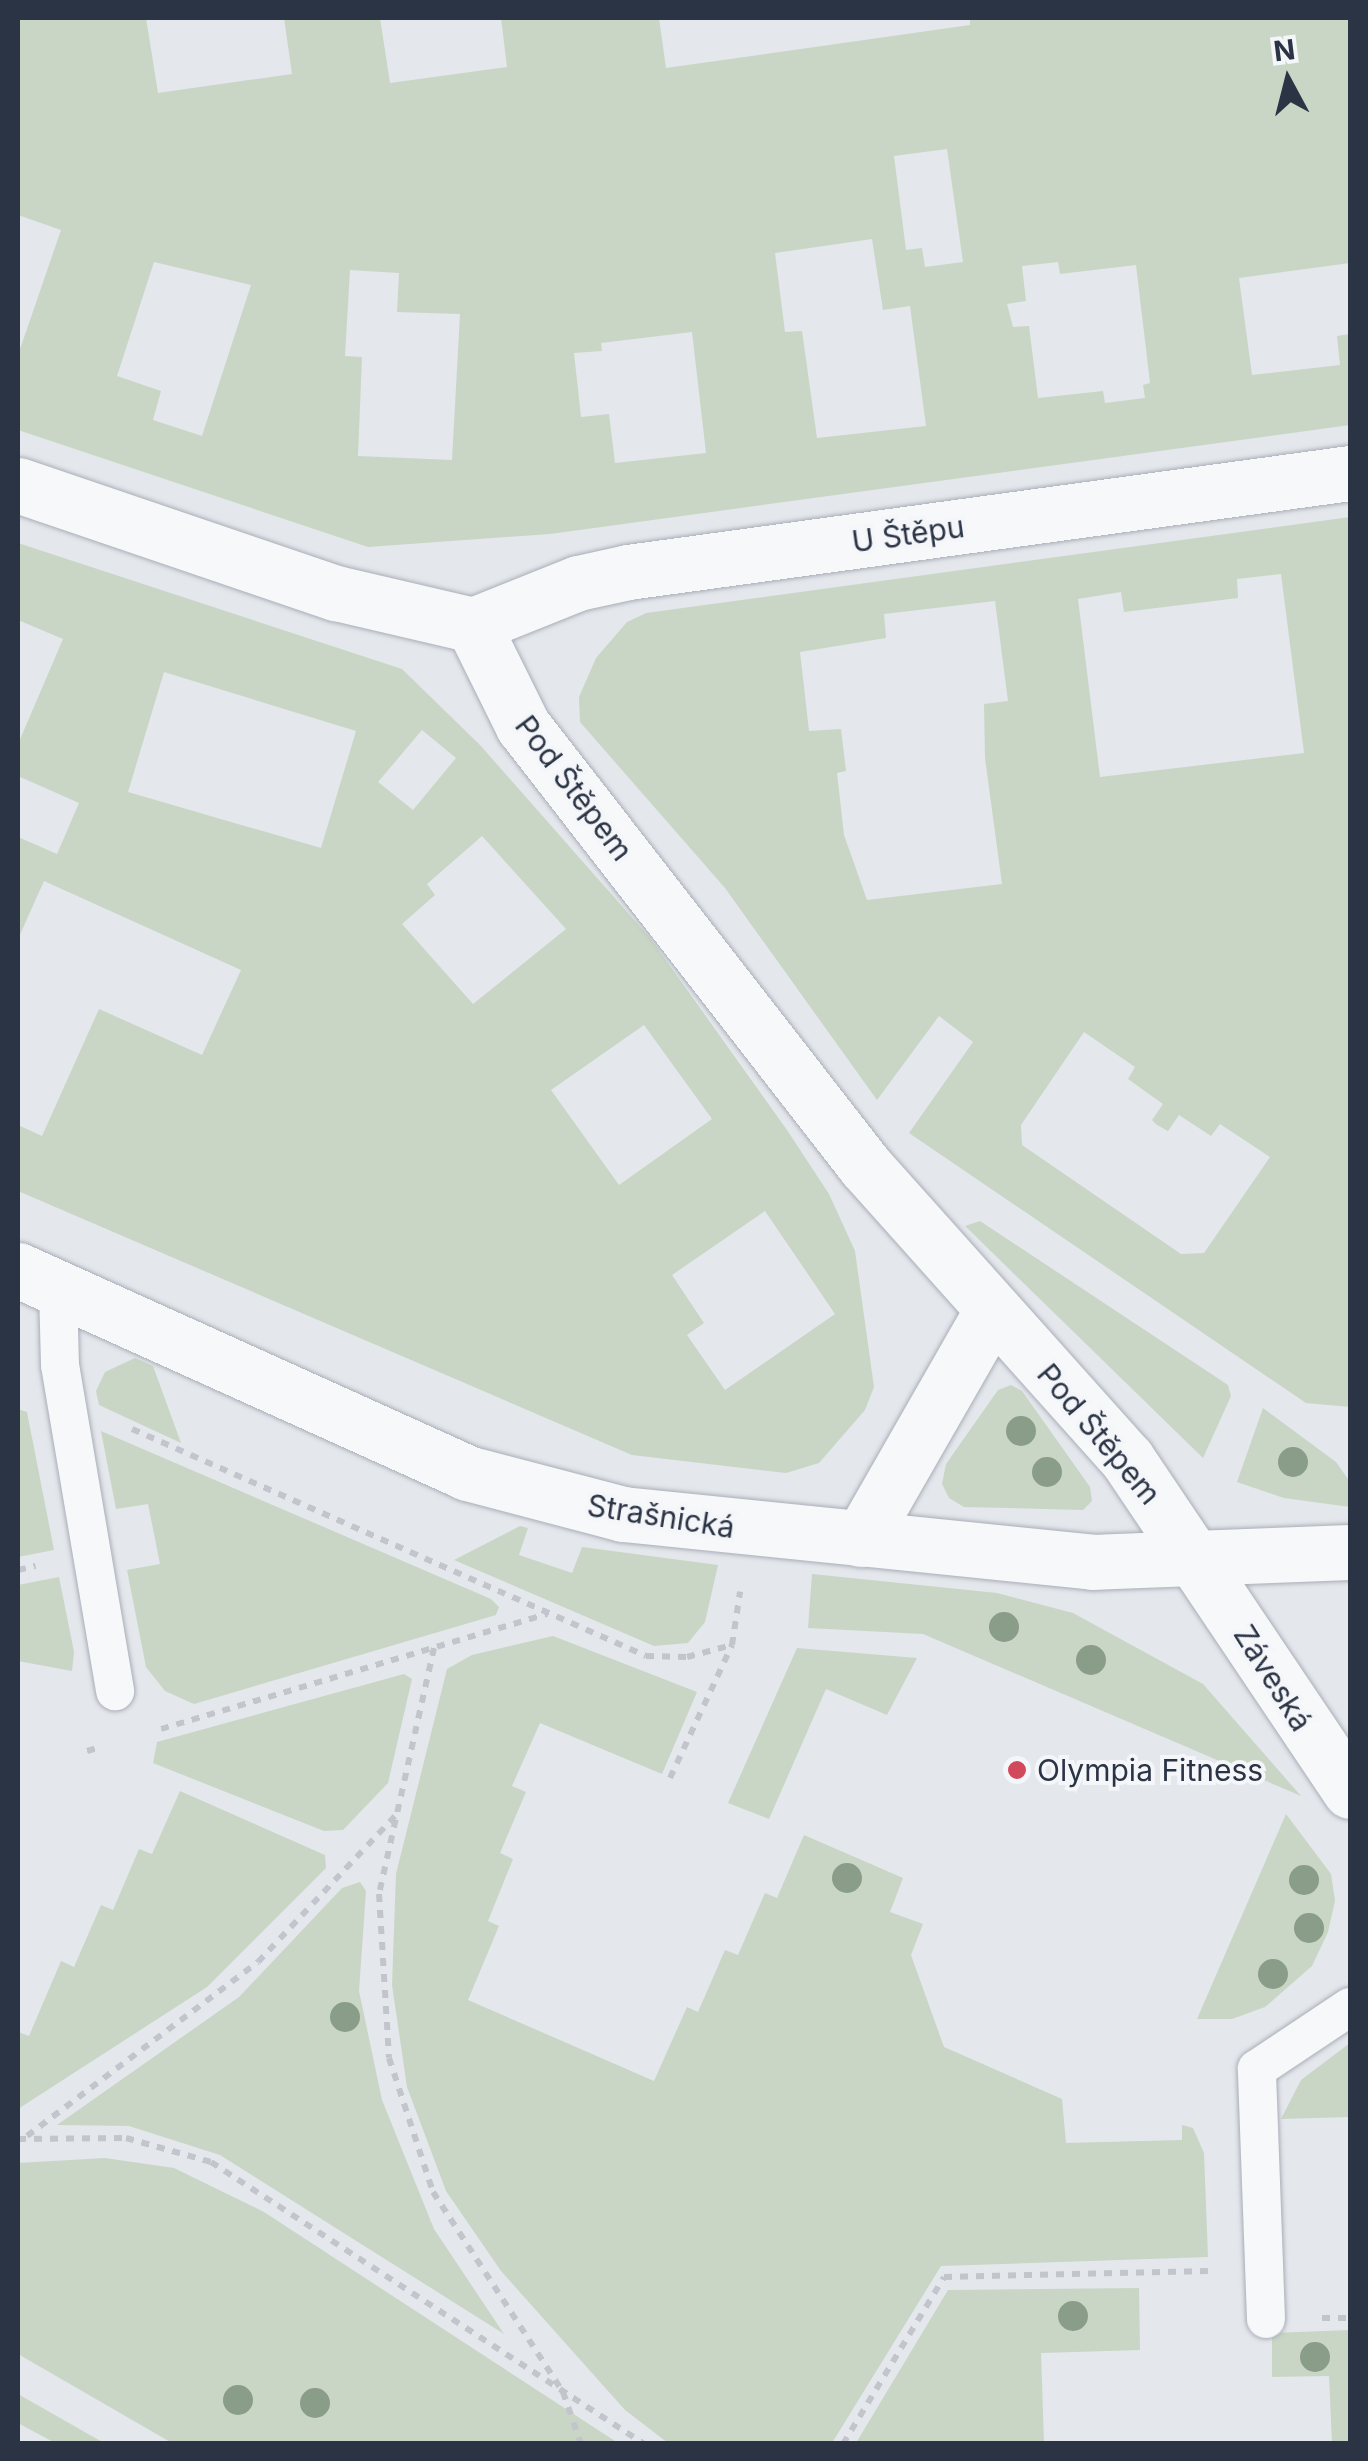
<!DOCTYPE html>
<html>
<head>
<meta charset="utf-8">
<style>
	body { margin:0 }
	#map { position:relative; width:1368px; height:2461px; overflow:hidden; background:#e4e7ec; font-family:Inter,sans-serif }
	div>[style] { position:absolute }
	.green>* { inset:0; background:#c9d6c5 }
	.path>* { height:6px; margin-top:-3px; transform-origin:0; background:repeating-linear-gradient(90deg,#c2c5cb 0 8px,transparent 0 16px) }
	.roads { filter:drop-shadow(0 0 2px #a9aeb7) drop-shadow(0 0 2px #a9aeb7) }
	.lane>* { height:38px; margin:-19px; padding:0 19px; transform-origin:19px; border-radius:19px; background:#f7f8fa }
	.street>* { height:55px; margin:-27.5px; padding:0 27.5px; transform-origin:27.5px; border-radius:27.5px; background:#f7f8fa }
	.trees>* { width:30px; height:30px; margin:-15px; border-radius:50%; background:#899d89 }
	.dots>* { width:28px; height:28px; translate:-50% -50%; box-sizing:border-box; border:5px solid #f4f6f9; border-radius:50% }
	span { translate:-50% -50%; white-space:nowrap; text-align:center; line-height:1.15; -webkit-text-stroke:8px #f4f6f9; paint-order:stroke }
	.street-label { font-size:30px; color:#2b3445 }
	.poi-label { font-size:30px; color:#2b3445 }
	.left { translate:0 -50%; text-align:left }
	.frame { position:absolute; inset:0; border:20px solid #2b3445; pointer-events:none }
	.north { position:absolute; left:1238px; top:30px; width:100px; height:100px; -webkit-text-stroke:8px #f4f6f9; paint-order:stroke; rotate:353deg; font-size:28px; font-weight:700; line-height:40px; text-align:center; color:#2b3445 }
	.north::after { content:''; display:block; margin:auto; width:35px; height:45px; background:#2b3445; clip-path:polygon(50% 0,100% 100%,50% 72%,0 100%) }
</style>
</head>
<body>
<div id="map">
	<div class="green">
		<div style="clip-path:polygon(evenodd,18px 18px,146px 18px,158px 93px,292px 74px,284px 18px,380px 18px,390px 83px,507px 67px,501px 18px,659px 18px,666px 68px,970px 25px,970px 18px,1350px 18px,1350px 263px,1239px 278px,1252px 375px,1340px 365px,1337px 336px,1350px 334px,1350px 425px,550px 534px,368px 547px,18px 430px,18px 355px,61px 230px,18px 215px,18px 18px,947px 149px,963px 262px,925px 267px,922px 248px,906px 250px,894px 156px,947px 149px,18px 18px,872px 239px,883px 310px,910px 306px,926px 426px,817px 438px,802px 331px,785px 332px,775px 253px,872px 239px,18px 18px,154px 262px,251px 285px,202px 436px,153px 420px,161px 391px,117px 376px,154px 262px,18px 18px,1058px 262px,1060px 274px,1136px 265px,1150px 383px,1143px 385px,1145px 398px,1105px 403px,1103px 391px,1038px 398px,1029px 326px,1013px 327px,1007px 304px,1026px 301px,1022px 266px,1058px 262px,18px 18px,350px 270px,399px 273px,397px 312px,460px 314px,452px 460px,358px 456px,362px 357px,345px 356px,350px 270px,18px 18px,692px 332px,706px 453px,615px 463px,609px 414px,581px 417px,574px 353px,602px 351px,601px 343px,692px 332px)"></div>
		<div style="clip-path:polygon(evenodd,1350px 517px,1350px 1407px,1306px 1403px,909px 1133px,973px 1042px,939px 1016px,877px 1100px,725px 888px,580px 722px,579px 697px,596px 658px,627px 622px,646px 613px,1350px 517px,1281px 574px,1304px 753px,1100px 777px,1078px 599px,1121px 592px,1124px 612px,1238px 598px,1237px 579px,1281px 574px,1350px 517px,995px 601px,1008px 701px,984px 704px,985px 758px,1002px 884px,867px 900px,844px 835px,837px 773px,846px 771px,841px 729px,809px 731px,800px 652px,886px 638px,884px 614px,995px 601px,1350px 517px,1084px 1032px,1135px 1067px,1128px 1079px,1163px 1104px,1152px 1120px,1157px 1125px,1168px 1131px,1179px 1115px,1211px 1136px,1220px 1124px,1270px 1157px,1204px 1253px,1181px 1254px,1022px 1145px,1021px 1125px,1084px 1032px)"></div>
		<div style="clip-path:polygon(evenodd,18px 543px,402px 669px,480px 745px,650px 938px,787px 1130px,829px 1194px,855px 1251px,874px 1387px,865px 1410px,819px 1463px,786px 1473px,632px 1455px,18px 1191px,18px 1125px,42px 1136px,99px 1009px,202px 1055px,241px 970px,44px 881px,18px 939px,18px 837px,57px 854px,79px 803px,18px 776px,18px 744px,63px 639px,18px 620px,18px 543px,164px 672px,356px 731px,321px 848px,128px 792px,164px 672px,18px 543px,422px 730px,456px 758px,413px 810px,378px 782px,422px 730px,18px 543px,482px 836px,566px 929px,473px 1004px,402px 924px,435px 895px,427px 884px,482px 836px,18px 543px,644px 1025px,712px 1119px,619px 1185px,551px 1090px,644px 1025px,18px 543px,765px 1211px,835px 1314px,725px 1390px,687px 1335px,704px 1323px,672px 1275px,765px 1211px)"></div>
		<div style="clip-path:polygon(980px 1221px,1228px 1385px,1231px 1396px,1203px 1458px,965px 1226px)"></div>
		<div style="clip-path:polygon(135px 1358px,153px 1366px,181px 1443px,99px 1405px,96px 1391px,105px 1372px)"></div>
		<div style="clip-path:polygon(1011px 1385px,1022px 1391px,1090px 1487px,1092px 1501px,1083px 1510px,964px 1507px,949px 1498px,942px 1484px,946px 1464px,998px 1390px)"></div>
		<div style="clip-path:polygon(1263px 1408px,1336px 1462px,1348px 1479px,1350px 1507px,1284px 1498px,1237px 1482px)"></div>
		<div style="clip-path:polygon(18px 1409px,27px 1412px,54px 1550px,18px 1557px)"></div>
		<div style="clip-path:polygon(101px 1431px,491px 1599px,499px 1607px,496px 1615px,194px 1704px,165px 1691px,146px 1667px,127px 1570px,160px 1564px,148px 1504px,116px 1509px)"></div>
		<div style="clip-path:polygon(520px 1526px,528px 1528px,519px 1555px,572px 1573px,582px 1547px,718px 1565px,705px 1622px,688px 1643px,654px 1646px,454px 1560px)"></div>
		<div style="clip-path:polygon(812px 1574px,997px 1593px,1073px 1613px,1203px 1684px,1301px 1796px,923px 1634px,808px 1628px)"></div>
		<div style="clip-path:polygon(59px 1577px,74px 1652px,72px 1671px,18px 1661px,18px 1585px)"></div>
		<div style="clip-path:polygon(553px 1636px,697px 1692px,662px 1774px,540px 1723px,512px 1786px,526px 1792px,500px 1853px,513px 1859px,488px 1921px,499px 1926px,468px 2000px,654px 2081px,687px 2007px,698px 2012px,725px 1950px,738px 1955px,765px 1893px,777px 1898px,804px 1835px,903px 1878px,890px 1912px,923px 1924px,911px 1955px,944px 2047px,1062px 2099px,1066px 2143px,1182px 2140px,1182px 2125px,1193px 2128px,1204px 2153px,1208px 2257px,941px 2266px,832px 2443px,668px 2443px,625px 2410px,501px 2271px,446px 2191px,407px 2087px,392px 1985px,396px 1874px,447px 1669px,472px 1655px)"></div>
		<div style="clip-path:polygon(797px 1648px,917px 1658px,887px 1715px,826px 1689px,769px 1819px,728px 1803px)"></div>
		<div style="clip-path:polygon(404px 1674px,412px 1679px,388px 1783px,343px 1830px,324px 1831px,153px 1763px,157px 1742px)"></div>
		<div style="clip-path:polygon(180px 1791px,325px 1855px,326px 1868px,207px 1987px,18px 2109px,18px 2032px,29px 2036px,61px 1961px,74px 1967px,101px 1905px,113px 1910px,139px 1849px,152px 1854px)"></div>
		<div style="clip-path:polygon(1286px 1814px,1331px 1874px,1335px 1901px,1328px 1932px,1312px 1966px,1265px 2007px,1232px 2019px,1197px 2019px)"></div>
		<div style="clip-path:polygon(360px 1882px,366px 1891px,359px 1991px,382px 2100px,434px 2229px,504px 2334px,220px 2155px,129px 2126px,57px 2125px,239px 1997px,342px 1888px)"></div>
		<div style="clip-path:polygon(1350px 2043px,1350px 2117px,1281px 2119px,1301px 2080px)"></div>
		<div style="clip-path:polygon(105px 2158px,174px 2168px,264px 2212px,618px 2443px,172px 2443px,18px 2354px,18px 2163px)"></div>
		<div style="clip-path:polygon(1139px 2288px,1140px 2350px,1041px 2353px,1044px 2443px,856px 2443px,948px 2290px)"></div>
		<div style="clip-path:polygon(1350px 2330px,1350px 2443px,1332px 2443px,1329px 2376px,1272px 2377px,1272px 2333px)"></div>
		<div style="clip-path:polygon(18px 2394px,104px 2443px,55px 2443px,18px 2423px)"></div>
	</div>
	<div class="path">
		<div style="left:132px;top:1429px;width:562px;rotate:23.83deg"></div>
		<div style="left:646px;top:1656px;width:41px;rotate:1.4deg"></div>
		<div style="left:687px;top:1657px;width:47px;rotate:-14.9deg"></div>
		<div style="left:18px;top:1570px;width:18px;rotate:-13deg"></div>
		<div style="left:434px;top:1648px;width:252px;rotate:102.6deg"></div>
		<div style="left:379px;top:1894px;width:164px;rotate:86.5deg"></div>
		<div style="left:389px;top:2058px;width:141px;rotate:71.8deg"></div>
		<div style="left:433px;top:2192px;width:239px;rotate:57deg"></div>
		<div style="left:563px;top:2392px;width:55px;rotate:70.9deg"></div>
		<div style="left:161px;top:1729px;width:403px;rotate:-16.6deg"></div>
		<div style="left:87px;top:1751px;width:15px;rotate:-16deg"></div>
		<div style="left:670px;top:1778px;width:147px;rotate:-65deg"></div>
		<div style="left:732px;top:1645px;width:54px;rotate:-81.4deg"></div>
		<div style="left:27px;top:2136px;width:289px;rotate:-37deg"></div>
		<div style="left:258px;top:1962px;width:203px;rotate:-46.8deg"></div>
		<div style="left:18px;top:2139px;width:108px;rotate:-0.5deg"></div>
		<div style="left:126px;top:2138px;width:88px;rotate:15.8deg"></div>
		<div style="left:211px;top:2162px;width:517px;rotate:33.07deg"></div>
		<div style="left:1322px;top:2318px;width:28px"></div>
		<div style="left:843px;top:2444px;width:195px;rotate:-58.8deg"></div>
		<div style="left:944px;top:2277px;width:264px;rotate:-1.3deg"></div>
	</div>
	<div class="roads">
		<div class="lane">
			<div style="left:58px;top:1289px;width:76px;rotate:88.5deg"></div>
			<div style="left:60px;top:1365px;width:331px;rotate:80.4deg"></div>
			<div style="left:1266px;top:2319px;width:250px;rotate:-92.1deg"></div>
			<div style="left:1257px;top:2069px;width:112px;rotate:-33.7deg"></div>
		</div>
		<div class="street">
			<div style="left:18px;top:485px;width:336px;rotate:18.8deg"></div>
			<div style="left:336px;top:593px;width:141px;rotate:13.1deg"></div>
			<div style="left:473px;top:625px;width:113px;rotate:63.7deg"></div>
			<div style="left:523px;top:726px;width:557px;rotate:52.14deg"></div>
			<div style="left:865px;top:1166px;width:393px;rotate:48.2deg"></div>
			<div style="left:1127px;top:1459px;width:400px;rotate:56.1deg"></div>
			<div style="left:473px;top:625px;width:113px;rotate:-21.8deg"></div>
			<div style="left:578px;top:583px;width:51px;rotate:-12.4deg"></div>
			<div style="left:628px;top:572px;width:729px;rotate:-7.81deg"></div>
			<div style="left:18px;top:1270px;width:493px;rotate:24.3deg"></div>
			<div style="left:467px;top:1473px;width:161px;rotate:14.7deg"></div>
			<div style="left:623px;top:1514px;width:471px;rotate:5.8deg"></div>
			<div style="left:1092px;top:1562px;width:258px;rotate:-2.2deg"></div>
			<div style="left:861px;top:1539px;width:262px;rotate:-60.2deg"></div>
		</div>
	</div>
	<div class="trees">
		<div style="left:1021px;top:1431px"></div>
		<div style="left:1293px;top:1462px"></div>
		<div style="left:1047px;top:1472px"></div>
		<div style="left:1004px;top:1627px"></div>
		<div style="left:1091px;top:1660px"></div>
		<div style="left:847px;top:1878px"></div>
		<div style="left:1304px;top:1880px"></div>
		<div style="left:1309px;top:1928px"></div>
		<div style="left:1273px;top:1974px"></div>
		<div style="left:345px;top:2017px"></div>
		<div style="left:1073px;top:2316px"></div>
		<div style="left:1315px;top:2357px"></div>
		<div style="left:238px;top:2400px"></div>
		<div style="left:315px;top:2403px"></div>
	</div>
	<div class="dots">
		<div style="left:1017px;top:1770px;background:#d1495b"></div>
	</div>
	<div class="street-label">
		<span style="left:908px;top:534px;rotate:-8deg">U Štěpu</span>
		<span style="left:574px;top:788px;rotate:53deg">Pod Štěpem</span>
		<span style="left:1099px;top:1434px;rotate:50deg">Pod Štěpem</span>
		<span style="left:661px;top:1516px;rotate:9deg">Strašnická</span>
		<span style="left:1273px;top:1678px;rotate:58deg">Záveská</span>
	</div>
	<div class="poi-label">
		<span class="left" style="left:1037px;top:1770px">Olympia Fitness</span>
	</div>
	<div class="frame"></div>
	<div class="north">N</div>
</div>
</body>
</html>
